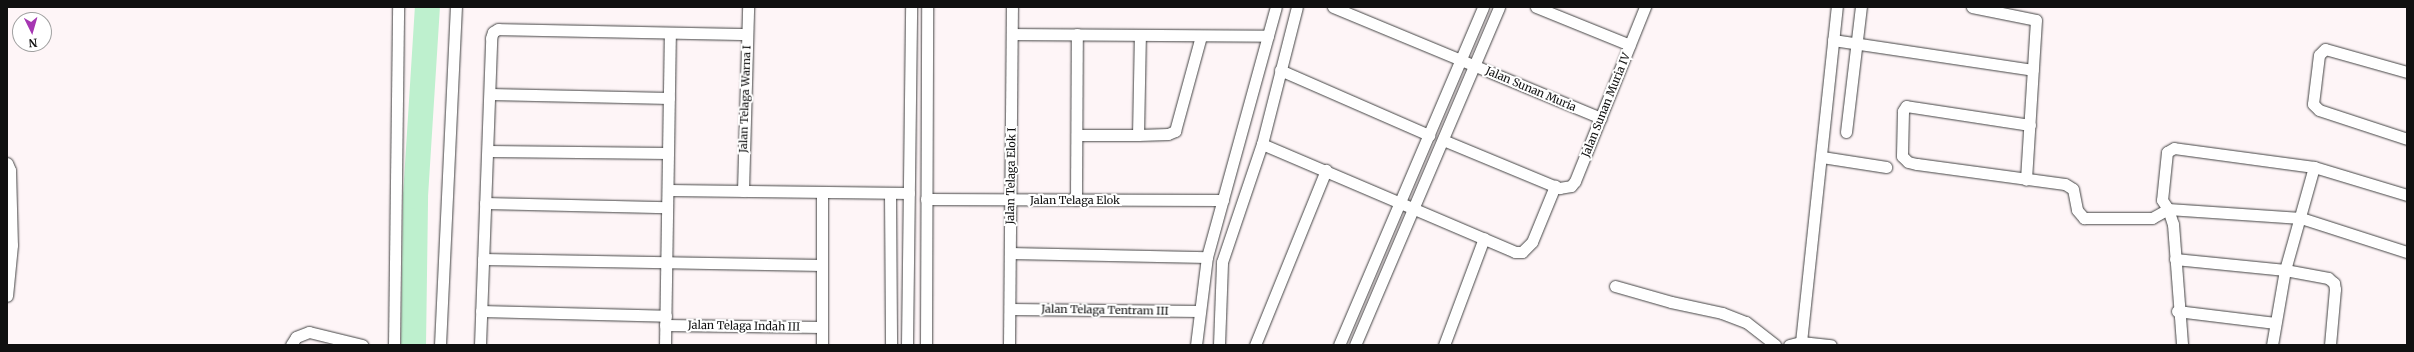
<!DOCTYPE html>
<html>
<head>
<meta charset="utf-8">
<style>
	body { margin:0 }
	#map { position:relative; width:2414px; height:352px; overflow:hidden; background:#fef5f7; font-family:Merriweather,serif }
	div>[style] { position:absolute }
	.river>* { height:25px; margin:-12.5px; padding:0 12.5px; transform-origin:12.5px; border-radius:12.5px; background:#bef0ce }
	.roads { filter:drop-shadow(0 0 1px #434343) drop-shadow(0 0 1px #434343) }
	.minor>* { height:11px; margin:-5.5px; padding:0 5.5px; transform-origin:5.5px; border-radius:5.5px; background:#fff }
	span { translate:-50% -50%; white-space:nowrap; text-align:center; line-height:1.15; -webkit-text-stroke:4px #fff; paint-order:stroke }
	.street-label { font-size:11px; color:#101010 }
	.frame { position:absolute; inset:0; border:8px solid #101010; pointer-events:none }
	.north { position:absolute; left:12px; top:12px; width:40px; height:40px; box-sizing:border-box; background:#fff; border:1px solid #9f9f9f; border-radius:50%; rotate:175deg; font-size:11px; font-weight:700; line-height:16px; text-align:center; color:#101010 }
	.north::after { content:''; display:block; margin:auto; width:14px; height:18px; background:#a636b2; clip-path:polygon(50% 0,100% 100%,50% 72%,0 100%) }
</style>
</head>
<body>
<div id="map">
	<div class="river">
		<div style="left:413px;top:345px;width:149px;rotate:-89.2deg"></div>
		<div style="left:415px;top:196px;width:189px;rotate:-86.4deg"></div>
	</div>
	<div class="roads">
		<div class="minor">
			<div style="left:1333px;top:7px;width:290px;rotate:22.5deg"></div>
			<div style="left:1536px;top:7px;width:101px;rotate:22deg"></div>
			<div style="left:1972px;top:7px;width:65px;rotate:11.5deg"></div>
			<div style="left:2036px;top:20px;width:160px;rotate:93.6deg"></div>
			<div style="left:1012px;top:34px;width:256px;rotate:0.4deg"></div>
			<div style="left:1833px;top:40px;width:202px;rotate:8.5deg"></div>
			<div style="left:1280px;top:70px;width:163px;rotate:23.6deg"></div>
			<div style="left:2407px;top:72px;width:85px;rotate:-164.3deg"></div>
			<div style="left:2325px;top:49px;width:8px;rotate:135deg"></div>
			<div style="left:2319px;top:55px;width:49px;rotate:97deg"></div>
			<div style="left:2313px;top:104px;width:8px;rotate:45deg"></div>
			<div style="left:2319px;top:110px;width:93px;rotate:18.2deg"></div>
			<div style="left:490px;top:94px;width:179px;rotate:1.3deg"></div>
			<div style="left:2030px;top:125px;width:125px;rotate:-171.3deg"></div>
			<div style="left:1906px;top:106px;width:6px;rotate:121deg"></div>
			<div style="left:1903px;top:111px;width:45px;rotate:91.3deg"></div>
			<div style="left:1902px;top:156px;width:8px;rotate:45deg"></div>
			<div style="left:1908px;top:162px;width:9px;rotate:13deg"></div>
			<div style="left:1917px;top:164px;width:149px;rotate:7.7deg"></div>
			<div style="left:2065px;top:184px;width:9px;rotate:32deg"></div>
			<div style="left:2073px;top:189px;width:21px;rotate:79deg"></div>
			<div style="left:2077px;top:210px;width:11px;rotate:49deg"></div>
			<div style="left:2084px;top:218px;width:68px"></div>
			<div style="left:2152px;top:218px;width:18px;rotate:-29deg"></div>
			<div style="left:2168px;top:209px;width:16px;rotate:72deg"></div>
			<div style="left:2173px;top:224px;width:121px;rotate:85.7deg"></div>
			<div style="left:1846px;top:132px;width:126px;rotate:-83.2deg"></div>
			<div style="left:1077px;top:135px;width:61px"></div>
			<div style="left:1138px;top:135px;width:30px;rotate:-2deg"></div>
			<div style="left:1168px;top:134px;width:8px;rotate:-23deg"></div>
			<div style="left:1175px;top:131px;width:98px;rotate:-74.7deg"></div>
			<div style="left:1138px;top:135px;width:100px;rotate:-88.9deg"></div>
			<div style="left:1443px;top:140px;width:126px;rotate:22.5deg"></div>
			<div style="left:1559px;top:188px;width:12px;rotate:-9deg"></div>
			<div style="left:1571px;top:186px;width:6px;rotate:-51deg"></div>
			<div style="left:1575px;top:181px;width:188px;rotate:-68.1deg"></div>
			<div style="left:1262px;top:144px;width:275px;rotate:23.1deg"></div>
			<div style="left:1515px;top:252px;width:7px"></div>
			<div style="left:1522px;top:252px;width:14px;rotate:-45deg"></div>
			<div style="left:1532px;top:242px;width:61px;rotate:-67.7deg"></div>
			<div style="left:488px;top:151px;width:180px;rotate:0.6deg"></div>
			<div style="left:1822px;top:157px;width:65px;rotate:8.9deg"></div>
			<div style="left:7px;top:163px;width:8px;rotate:67deg"></div>
			<div style="left:10px;top:170px;width:75px;rotate:88.5deg"></div>
			<div style="left:12px;top:245px;width:51px;rotate:95.6deg"></div>
			<div style="left:668px;top:190px;width:241px;rotate:0.7deg"></div>
			<div style="left:743px;top:191px;width:184px;rotate:-88.4deg"></div>
			<div style="left:822px;top:192px;width:153px;rotate:90deg"></div>
			<div style="left:890px;top:193px;width:152px;rotate:89.6deg"></div>
			<div style="left:2407px;top:195px;width:97px;rotate:-163.2deg"></div>
			<div style="left:2314px;top:167px;width:141px;rotate:-172.3deg"></div>
			<div style="left:2174px;top:148px;width:8px;rotate:150deg"></div>
			<div style="left:2167px;top:152px;width:48px;rotate:95.9deg"></div>
			<div style="left:2162px;top:200px;width:11px;rotate:56deg"></div>
			<div style="left:2168px;top:209px;width:133px;rotate:3.9deg"></div>
			<div style="left:2301px;top:218px;width:111px;rotate:17.8deg"></div>
			<div style="left:926px;top:199px;width:297px;rotate:0.2deg"></div>
			<div style="left:1076px;top:200px;width:166px;rotate:-89.7deg"></div>
			<div style="left:485px;top:203px;width:182px;rotate:1.3deg"></div>
			<div style="left:1010px;top:253px;width:197px;rotate:1.2deg"></div>
			<div style="left:483px;top:259px;width:339px;rotate:1deg"></div>
			<div style="left:2175px;top:259px;width:111px;rotate:5.7deg"></div>
			<div style="left:2285px;top:270px;width:44px;rotate:10.5deg"></div>
			<div style="left:2328px;top:278px;width:8px;rotate:40deg"></div>
			<div style="left:2334px;top:283px;width:6px;rotate:81deg"></div>
			<div style="left:2335px;top:289px;width:56px;rotate:95.1deg"></div>
			<div style="left:1615px;top:286px;width:58px;rotate:15.9deg"></div>
			<div style="left:1671px;top:302px;width:52px;rotate:12.2deg"></div>
			<div style="left:1722px;top:313px;width:26px;rotate:21deg"></div>
			<div style="left:1746px;top:322px;width:37px;rotate:38deg"></div>
			<div style="left:1010px;top:309px;width:190px;rotate:0.6deg"></div>
			<div style="left:481px;top:311px;width:185px;rotate:1.5deg"></div>
			<div style="left:2177px;top:311px;width:99px;rotate:7deg"></div>
			<div style="left:665px;top:325px;width:157px;rotate:0.7deg"></div>
			<div style="left:1801px;top:342px;width:30px;rotate:6deg"></div>
			<div style="left:291px;top:345px;width:9px;rotate:-58deg"></div>
			<div style="left:296px;top:337px;width:14px;rotate:-21deg"></div>
			<div style="left:309px;top:332px;width:55px;rotate:13.8deg"></div>
			<div style="left:394px;top:345px;width:338px;rotate:-89.3deg"></div>
			<div style="left:440px;top:345px;width:338px;rotate:-87.3deg"></div>
			<div style="left:480px;top:345px;width:307px;rotate:-87.9deg"></div>
			<div style="left:491px;top:38px;width:6px;rotate:-72deg"></div>
			<div style="left:493px;top:32px;width:6px;rotate:-31deg"></div>
			<div style="left:498px;top:29px;width:249px;rotate:1.2deg"></div>
			<div style="left:665px;top:345px;width:312px;rotate:-89.1deg"></div>
			<div style="left:907px;top:345px;width:338px;rotate:-89.3deg"></div>
			<div style="left:926px;top:345px;width:338px;rotate:-89.8deg"></div>
			<div style="left:1009px;top:345px;width:338px;rotate:-89.5deg"></div>
			<div style="left:1196px;top:345px;width:89px;rotate:-82.9deg"></div>
			<div style="left:1207px;top:257px;width:259px;rotate:-74.6deg"></div>
			<div style="left:1219px;top:345px;width:83px;rotate:-87.9deg"></div>
			<div style="left:1222px;top:262px;width:125px;rotate:-71.3deg"></div>
			<div style="left:1262px;top:144px;width:141px;rotate:-75.7deg"></div>
			<div style="left:1255px;top:345px;width:189px;rotate:-67.9deg"></div>
			<div style="left:1339px;top:345px;width:367px;rotate:-66.9deg"></div>
			<div style="left:1355px;top:345px;width:367px;rotate:-66.9deg"></div>
			<div style="left:1444px;top:345px;width:114px;rotate:-69.5deg"></div>
			<div style="left:1789px;top:345px;width:12px;rotate:-14deg"></div>
			<div style="left:1801px;top:342px;width:337px;rotate:-83.9deg"></div>
			<div style="left:2272px;top:345px;width:76px;rotate:-80.2deg"></div>
			<div style="left:2285px;top:270px;width:107px;rotate:-74.3deg"></div>
		</div>
	</div>
	<div class="street-label">
		<span style="left:1531px;top:89px;rotate:23deg">Jalan Sunan Muria</span>
		<span style="left:745px;top:99px;rotate:-88deg">Jalan Telaga Warna I</span>
		<span style="left:1606px;top:105px;rotate:-68deg">Jalan Sunan Muria IV</span>
		<span style="left:1011px;top:176px;rotate:-89deg">Jalan Telaga Elok I</span>
		<span style="left:1075px;top:200px">Jalan Telaga Elok</span>
		<span style="left:1105px;top:310px;rotate:1deg">Jalan Telaga Tentram III</span>
		<span style="left:744px;top:326px;rotate:1deg">Jalan Telaga Indah III</span>
	</div>
	<div class="frame"></div>
	<div class="north">N</div>
</div>
</body>
</html>
